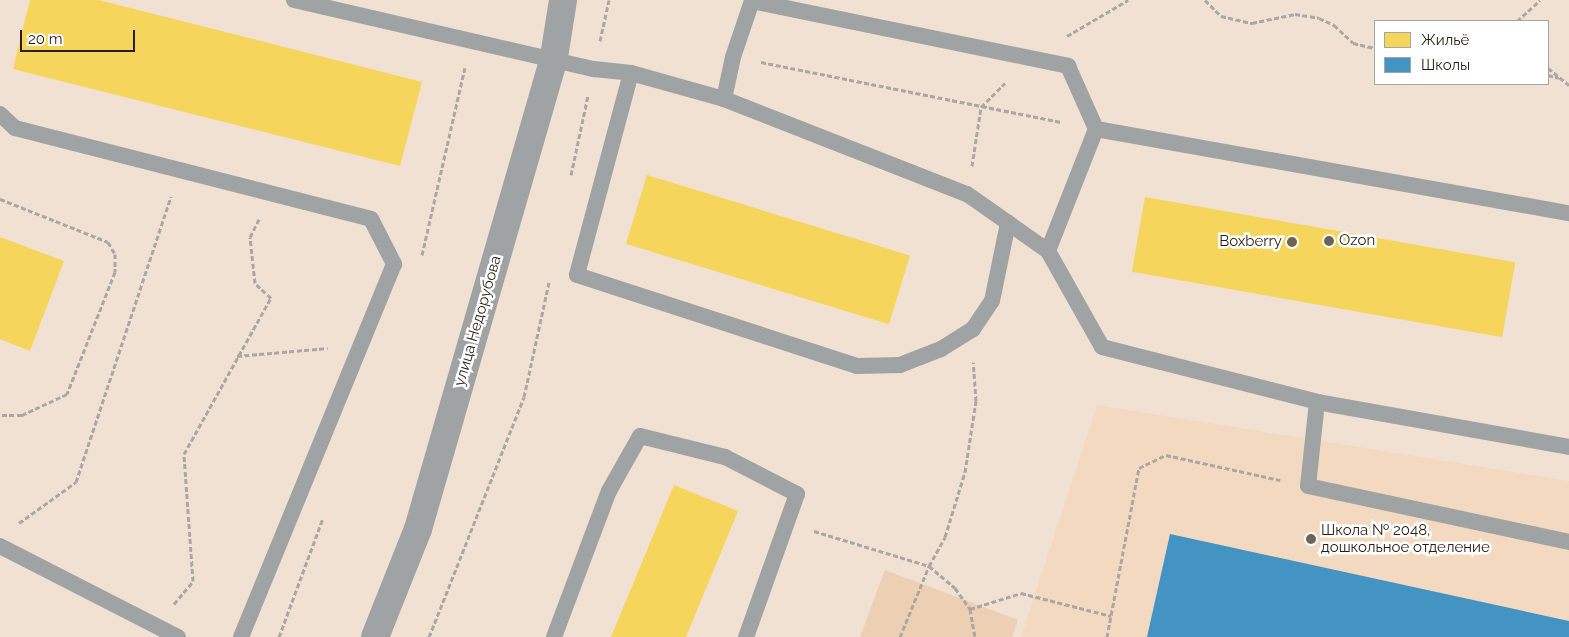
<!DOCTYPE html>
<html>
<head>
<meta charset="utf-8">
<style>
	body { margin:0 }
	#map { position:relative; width:1569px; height:637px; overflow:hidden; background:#f1e1d2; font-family:Raleway,sans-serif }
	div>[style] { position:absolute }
	.built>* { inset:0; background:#f4d9c1 }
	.green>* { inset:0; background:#edcfb3 }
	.homes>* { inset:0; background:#f6d55c; transform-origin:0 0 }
	.schools>* { inset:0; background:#4393c3 }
	.path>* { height:3px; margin-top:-1.5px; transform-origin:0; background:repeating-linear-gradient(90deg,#aaa8a4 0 5px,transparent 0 7.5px) }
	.service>* { height:16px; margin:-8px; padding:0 8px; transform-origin:8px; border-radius:8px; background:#9fa3a4 }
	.tertiary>* { height:28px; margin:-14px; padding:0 14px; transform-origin:14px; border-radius:14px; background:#9fa3a4 }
	.dots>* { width:14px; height:14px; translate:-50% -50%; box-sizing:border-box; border:2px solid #fff; border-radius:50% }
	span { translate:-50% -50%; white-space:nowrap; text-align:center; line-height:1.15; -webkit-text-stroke:5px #fff; paint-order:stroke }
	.poi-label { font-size:15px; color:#281e14 }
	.left { translate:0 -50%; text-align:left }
	.right { translate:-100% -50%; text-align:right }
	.street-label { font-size:15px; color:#281e14 }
	.legend { position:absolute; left:1374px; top:20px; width:175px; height:65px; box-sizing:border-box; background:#fff; border:1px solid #a9a5a1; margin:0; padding:6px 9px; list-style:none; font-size:15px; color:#281e14 }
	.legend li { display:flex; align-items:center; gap:10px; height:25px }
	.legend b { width:25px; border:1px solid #a9a5a1 }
	.scale { position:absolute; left:20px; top:30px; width:115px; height:22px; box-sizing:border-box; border:2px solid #281e14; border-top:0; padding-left:6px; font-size:15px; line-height:18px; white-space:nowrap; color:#281e14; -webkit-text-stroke:4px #fff; paint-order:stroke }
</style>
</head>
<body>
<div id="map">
	<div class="built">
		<div style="clip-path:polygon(1097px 405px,1569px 481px,1569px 637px,1021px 637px)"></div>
	</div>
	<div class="green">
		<div style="clip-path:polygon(885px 570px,1018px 620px,1012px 637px,860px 637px)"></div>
	</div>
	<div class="homes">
		<div style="clip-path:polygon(30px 0,99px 0,422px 82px,400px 166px,13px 69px)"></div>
		<div style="left:647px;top:175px;width:275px;height:72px;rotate:17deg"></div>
		<div style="left:1145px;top:197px;width:376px;height:76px;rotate:10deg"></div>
		<div style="clip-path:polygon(0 237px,64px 261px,30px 351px,0 339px)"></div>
		<div style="clip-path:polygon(674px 485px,738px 511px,686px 637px,611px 637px)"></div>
	</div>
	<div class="schools">
		<div style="clip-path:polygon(1170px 534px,1569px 621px,1569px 637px,1147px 637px)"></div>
	</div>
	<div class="path">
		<div style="left:1205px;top:0;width:23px;rotate:45deg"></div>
		<div style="left:1221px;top:16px;width:32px;rotate:13deg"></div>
		<div style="left:1252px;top:23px;width:44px;rotate:-11.8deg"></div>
		<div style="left:1295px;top:14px;width:24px;rotate:9deg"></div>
		<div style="left:1319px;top:18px;width:17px;rotate:25deg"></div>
		<div style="left:1334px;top:25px;width:26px;rotate:43deg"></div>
		<div style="left:1353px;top:43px;width:23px;rotate:13deg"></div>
		<div style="left:1517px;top:21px;width:31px;rotate:-42deg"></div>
		<div style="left:1067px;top:36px;width:71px;rotate:-30.5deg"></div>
		<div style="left:600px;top:41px;width:42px;rotate:-77.6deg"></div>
		<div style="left:761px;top:62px;width:306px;rotate:11.3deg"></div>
		<div style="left:1548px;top:68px;width:27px;rotate:39deg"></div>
		<div style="left:1548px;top:75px;width:11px;rotate:15deg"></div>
		<div style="left:972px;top:166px;width:60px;rotate:-81.3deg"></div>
		<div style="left:981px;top:107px;width:34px;rotate:-45deg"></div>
		<div style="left:571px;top:175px;width:81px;rotate:-77.9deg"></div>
		<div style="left:0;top:199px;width:116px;rotate:21.7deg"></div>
		<div style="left:108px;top:242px;width:14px;rotate:60deg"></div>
		<div style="left:115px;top:254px;width:18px;rotate:90deg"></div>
		<div style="left:115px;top:272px;width:131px;rotate:111.5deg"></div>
		<div style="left:67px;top:394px;width:50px;rotate:155deg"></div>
		<div style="left:22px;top:415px;width:22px;rotate:180deg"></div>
		<div style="left:422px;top:255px;width:192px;rotate:-77.1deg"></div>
		<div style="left:237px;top:356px;width:91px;rotate:-5deg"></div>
		<div style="left:19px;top:523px;width:70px;rotate:-35.7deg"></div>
		<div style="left:76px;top:482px;width:301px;rotate:-71.6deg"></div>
		<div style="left:814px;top:531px;width:120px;rotate:16.9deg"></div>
		<div style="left:929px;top:566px;width:34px;rotate:40deg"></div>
		<div style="left:955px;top:588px;width:26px;rotate:54deg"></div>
		<div style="left:970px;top:609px;width:28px;rotate:80deg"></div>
		<div style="left:174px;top:604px;width:30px;rotate:-50deg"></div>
		<div style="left:193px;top:581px;width:127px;rotate:-94.1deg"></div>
		<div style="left:184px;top:454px;width:179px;rotate:-60.9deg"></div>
		<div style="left:271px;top:298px;width:22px;rotate:-137deg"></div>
		<div style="left:255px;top:283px;width:46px;rotate:-96.2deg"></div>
		<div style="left:250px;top:237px;width:20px;rotate:-63deg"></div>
		<div style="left:970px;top:609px;width:53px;rotate:-17.4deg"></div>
		<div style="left:1021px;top:593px;width:93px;rotate:14.3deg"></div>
		<div style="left:279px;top:637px;width:127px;rotate:-69.7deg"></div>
		<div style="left:429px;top:637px;width:258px;rotate:-68.4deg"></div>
		<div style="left:524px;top:397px;width:118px;rotate:-77.7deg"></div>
		<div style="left:900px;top:637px;width:77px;rotate:-67.8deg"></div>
		<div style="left:929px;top:566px;width:33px;rotate:-61deg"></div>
		<div style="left:945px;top:537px;width:68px;rotate:-72.9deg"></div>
		<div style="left:965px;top:472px;width:72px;rotate:-81.2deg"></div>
		<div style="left:976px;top:401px;width:39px;rotate:-94deg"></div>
		<div style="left:1107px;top:637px;width:172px;rotate:-79.3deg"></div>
		<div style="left:1139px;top:468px;width:30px;rotate:-26deg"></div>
		<div style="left:1166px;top:455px;width:117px;rotate:12.4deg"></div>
	</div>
	<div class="service">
		<div style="left:294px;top:0;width:308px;rotate:13deg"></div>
		<div style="left:594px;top:69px;width:37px;rotate:6deg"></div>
		<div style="left:631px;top:73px;width:97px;rotate:15.6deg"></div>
		<div style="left:724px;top:99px;width:261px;rotate:21.4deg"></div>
		<div style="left:967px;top:194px;width:99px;rotate:35.1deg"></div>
		<div style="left:1048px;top:251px;width:110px;rotate:60.6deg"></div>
		<div style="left:1102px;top:347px;width:222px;rotate:14.3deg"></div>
		<div style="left:1317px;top:402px;width:256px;rotate:10.1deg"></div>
		<div style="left:631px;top:73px;width:209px;rotate:105deg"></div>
		<div style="left:577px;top:275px;width:294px;rotate:18deg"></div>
		<div style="left:857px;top:366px;width:43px;rotate:-1.3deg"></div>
		<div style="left:900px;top:365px;width:44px;rotate:-21.3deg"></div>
		<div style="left:941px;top:349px;width:38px;rotate:-32deg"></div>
		<div style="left:973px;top:329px;width:34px;rotate:-56deg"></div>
		<div style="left:992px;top:301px;width:80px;rotate:-78.4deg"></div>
		<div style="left:724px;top:99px;width:43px;rotate:-77.9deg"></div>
		<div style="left:733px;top:57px;width:59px;rotate:-71.3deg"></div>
		<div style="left:752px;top:1px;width:323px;rotate:11.6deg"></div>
		<div style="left:1068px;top:66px;width:69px;rotate:66deg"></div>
		<div style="left:1096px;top:129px;width:131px;rotate:111.5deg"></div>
		<div style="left:0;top:114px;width:21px;rotate:43deg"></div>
		<div style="left:15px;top:128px;width:367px;rotate:14.3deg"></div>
		<div style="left:371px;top:219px;width:51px;rotate:62.9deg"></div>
		<div style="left:394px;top:264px;width:403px;rotate:112.3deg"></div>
		<div style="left:1096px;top:129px;width:480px;rotate:10.1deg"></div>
		<div style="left:1317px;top:402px;width:84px;rotate:96.1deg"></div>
		<div style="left:1308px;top:486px;width:267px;rotate:12.1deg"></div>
		<div style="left:0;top:546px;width:200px;rotate:27.1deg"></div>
		<div style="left:554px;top:637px;width:156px;rotate:-69.4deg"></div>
		<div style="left:609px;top:491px;width:63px;rotate:-60.6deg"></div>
		<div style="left:640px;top:436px;width:88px;rotate:13.9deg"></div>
		<div style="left:725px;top:457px;width:81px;rotate:27.2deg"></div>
		<div style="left:797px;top:494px;width:152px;rotate:109.6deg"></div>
	</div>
	<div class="tertiary">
		<div style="left:375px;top:637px;width:116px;rotate:-68.3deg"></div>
		<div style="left:418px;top:529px;width:491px;rotate:-73.9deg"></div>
		<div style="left:554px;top:57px;width:58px;rotate:-81deg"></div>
	</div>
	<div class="dots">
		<div style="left:1329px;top:241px;background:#6e6256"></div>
		<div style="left:1292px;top:242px;background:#6e6256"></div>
		<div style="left:1311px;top:539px;background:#6e6256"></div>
	</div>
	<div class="poi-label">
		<span class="left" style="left:1339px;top:241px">Ozon</span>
		<span class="right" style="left:1282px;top:242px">Boxberry</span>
		<span class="left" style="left:1321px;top:539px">Школа № 2048,<br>дошкольное отделение</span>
	</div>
	<div class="street-label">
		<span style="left:478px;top:321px;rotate:-74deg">улица Недорубова</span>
	</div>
	<ul class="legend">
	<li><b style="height:14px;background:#f6d55c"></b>Жильё</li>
	<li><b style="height:14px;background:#4393c3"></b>Школы</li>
	</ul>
	<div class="scale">20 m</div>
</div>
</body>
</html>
